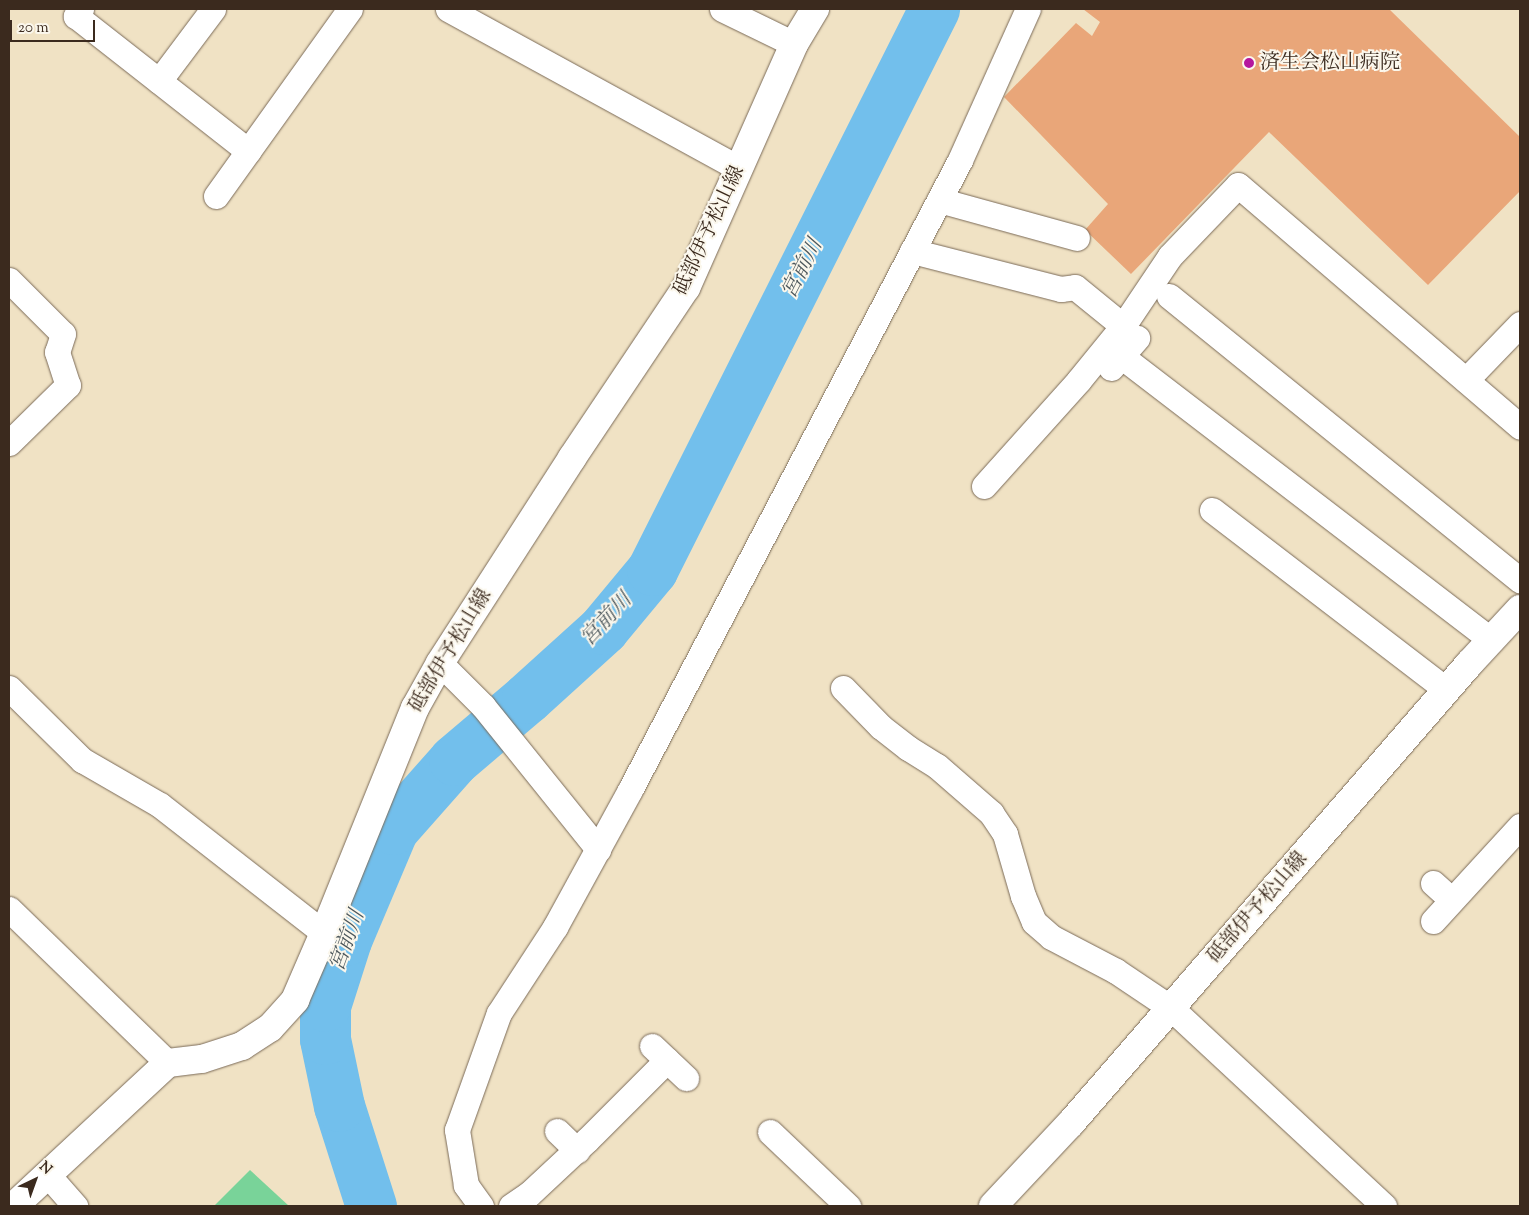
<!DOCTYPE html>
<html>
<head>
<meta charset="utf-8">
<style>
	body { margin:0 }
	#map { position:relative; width:1529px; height:1215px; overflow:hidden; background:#f0e2c4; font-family:"Sorts Mill Goudy","Noto Serif JP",serif }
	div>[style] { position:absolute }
	.green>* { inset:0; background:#79d399 }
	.river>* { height:51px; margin:-25.5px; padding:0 25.5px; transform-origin:25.5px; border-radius:25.5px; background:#72bfec }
	.building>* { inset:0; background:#e9a679 }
	.roads { filter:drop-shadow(0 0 1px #7a6a58) drop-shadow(0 0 1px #7a6a58) }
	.street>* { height:25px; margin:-12.5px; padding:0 12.5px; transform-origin:12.5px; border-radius:12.5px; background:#fff }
	.secondary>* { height:28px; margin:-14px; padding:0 14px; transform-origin:14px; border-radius:14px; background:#fff }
	.dots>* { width:14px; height:14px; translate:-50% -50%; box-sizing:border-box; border:2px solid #fbf7ec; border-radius:50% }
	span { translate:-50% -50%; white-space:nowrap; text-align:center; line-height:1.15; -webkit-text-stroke:4px #fbf7ec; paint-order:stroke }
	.poi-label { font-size:20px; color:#3b2a1e }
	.left { translate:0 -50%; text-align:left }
	.street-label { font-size:20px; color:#3b2a1e }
	.water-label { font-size:21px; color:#4c575c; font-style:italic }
	.frame { position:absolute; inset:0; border:10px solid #3b2a1e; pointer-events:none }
	.north { position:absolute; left:10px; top:1155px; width:50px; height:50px; -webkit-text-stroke:4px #fbf7ec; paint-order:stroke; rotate:42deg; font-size:14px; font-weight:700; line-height:20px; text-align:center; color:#3b2a1e }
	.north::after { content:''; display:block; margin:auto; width:18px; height:22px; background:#3b2a1e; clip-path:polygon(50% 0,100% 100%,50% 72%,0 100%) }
	.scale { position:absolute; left:10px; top:20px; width:85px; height:22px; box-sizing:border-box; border:2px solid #3b2a1e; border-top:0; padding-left:6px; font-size:15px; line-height:18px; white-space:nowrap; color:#3b2a1e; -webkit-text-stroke:4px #fbf7ec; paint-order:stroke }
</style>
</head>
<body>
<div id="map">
	<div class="green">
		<div style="clip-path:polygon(250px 1170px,289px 1206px,214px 1206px)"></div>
	</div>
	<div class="river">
		<div style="left:371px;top:1206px;width:105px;rotate:-107.7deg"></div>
		<div style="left:339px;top:1106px;width:68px;rotate:-101.8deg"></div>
		<div style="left:325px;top:1039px;width:33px;rotate:-90deg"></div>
		<div style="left:325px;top:1006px;width:69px;rotate:-72.3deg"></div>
		<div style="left:346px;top:940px;width:121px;rotate:-67.1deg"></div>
		<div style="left:393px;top:829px;width:92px;rotate:-48.5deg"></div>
		<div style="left:454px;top:760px;width:96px;rotate:-40.3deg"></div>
		<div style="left:527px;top:698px;width:103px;rotate:-42.2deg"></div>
		<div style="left:603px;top:629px;width:77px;rotate:-50.3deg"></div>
		<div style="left:652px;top:570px;width:628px;rotate:-63.31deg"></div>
	</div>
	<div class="building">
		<div style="clip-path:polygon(1083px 9px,1389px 9px,1520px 137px,1520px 191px,1428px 285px,1269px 132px,1131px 274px,1085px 230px,1108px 204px,1004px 97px,1076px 23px,1092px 36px,1100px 22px)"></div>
	</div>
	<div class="roads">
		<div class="street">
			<div style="left:81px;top:9px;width:9px;rotate:126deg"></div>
			<div style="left:76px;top:16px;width:219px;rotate:38.1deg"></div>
			<div style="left:448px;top:9px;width:332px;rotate:28.7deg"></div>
			<div style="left:722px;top:9px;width:80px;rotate:25.9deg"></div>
			<div style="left:159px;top:81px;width:90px;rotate:-53.1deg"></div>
			<div style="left:216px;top:196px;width:230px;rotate:-54.4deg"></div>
			<div style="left:939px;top:200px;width:143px;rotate:15.4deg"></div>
			<div style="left:912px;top:251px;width:154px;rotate:14.3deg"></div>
			<div style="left:1061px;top:289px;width:14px;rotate:-8deg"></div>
			<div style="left:1075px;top:287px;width:62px;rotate:39.1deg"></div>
			<div style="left:9px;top:280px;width:76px;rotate:45deg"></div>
			<div style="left:63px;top:334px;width:19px;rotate:108deg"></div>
			<div style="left:57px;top:352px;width:35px;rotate:72deg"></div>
			<div style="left:68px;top:385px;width:83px;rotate:135.5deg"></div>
			<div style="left:1169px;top:296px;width:452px;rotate:39deg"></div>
			<div style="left:1121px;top:356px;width:466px;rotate:37.5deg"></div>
			<div style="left:1111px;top:368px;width:40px;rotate:-49deg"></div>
			<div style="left:1466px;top:380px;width:78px;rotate:-46deg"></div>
			<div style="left:984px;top:486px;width:142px;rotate:-48.1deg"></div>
			<div style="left:1079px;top:380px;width:70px;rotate:-50.8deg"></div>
			<div style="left:1123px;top:326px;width:84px;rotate:-56.1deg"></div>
			<div style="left:1170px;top:256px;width:98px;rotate:-46.2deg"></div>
			<div style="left:1238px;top:185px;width:372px;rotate:40.6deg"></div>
			<div style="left:1212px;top:510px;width:296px;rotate:37.5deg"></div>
			<div style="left:440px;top:663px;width:61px;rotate:45deg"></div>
			<div style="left:483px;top:706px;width:184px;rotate:51.2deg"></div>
			<div style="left:9px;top:688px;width:103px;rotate:44.6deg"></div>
			<div style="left:82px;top:760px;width:90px;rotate:30deg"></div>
			<div style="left:160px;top:805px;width:208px;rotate:38deg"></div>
			<div style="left:843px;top:688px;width:54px;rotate:45.7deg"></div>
			<div style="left:881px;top:727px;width:34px;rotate:38deg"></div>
			<div style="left:908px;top:748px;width:34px;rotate:32deg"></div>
			<div style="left:937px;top:766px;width:72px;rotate:41deg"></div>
			<div style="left:991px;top:813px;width:25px;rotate:56deg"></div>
			<div style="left:1005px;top:834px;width:65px;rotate:73.8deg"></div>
			<div style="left:1023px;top:896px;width:28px;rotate:67deg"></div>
			<div style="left:1034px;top:922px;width:23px;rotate:41deg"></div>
			<div style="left:1051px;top:937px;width:73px;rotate:27.6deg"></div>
			<div style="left:1116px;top:971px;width:66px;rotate:33.9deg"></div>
			<div style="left:1171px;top:1008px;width:291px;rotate:42.9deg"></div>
			<div style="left:1433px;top:883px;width:25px;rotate:42deg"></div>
			<div style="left:9px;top:909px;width:221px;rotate:44.1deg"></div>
			<div style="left:1433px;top:921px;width:129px;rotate:-47.5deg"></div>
			<div style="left:652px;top:1046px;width:47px;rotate:43.3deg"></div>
			<div style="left:557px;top:1131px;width:28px;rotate:44deg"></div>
			<div style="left:770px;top:1132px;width:108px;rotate:43.5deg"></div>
			<div style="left:47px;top:1174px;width:43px;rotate:48.8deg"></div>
			<div style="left:481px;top:1206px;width:26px;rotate:-126deg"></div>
			<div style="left:466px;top:1185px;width:56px;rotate:-99.3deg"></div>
			<div style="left:457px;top:1130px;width:124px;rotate:-70.3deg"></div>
			<div style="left:499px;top:1013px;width:103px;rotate:-56.9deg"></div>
			<div style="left:555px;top:927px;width:156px;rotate:-61.3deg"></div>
			<div style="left:630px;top:790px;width:711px;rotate:-62.35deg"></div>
			<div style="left:960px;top:160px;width:166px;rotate:-65.8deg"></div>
			<div style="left:511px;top:1206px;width:22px;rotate:-34deg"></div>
			<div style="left:529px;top:1194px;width:79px;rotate:-43deg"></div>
			<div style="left:587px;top:1140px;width:113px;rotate:-45deg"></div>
		</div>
		<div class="secondary">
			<div style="left:14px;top:1206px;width:210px;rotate:-42.9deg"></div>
			<div style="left:168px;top:1063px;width:34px;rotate:-7deg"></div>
			<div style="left:202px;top:1059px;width:42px;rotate:-18deg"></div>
			<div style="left:242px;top:1046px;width:33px;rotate:-33deg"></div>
			<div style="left:270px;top:1028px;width:38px;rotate:-48deg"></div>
			<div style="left:295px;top:1000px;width:73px;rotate:-66.6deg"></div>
			<div style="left:324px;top:933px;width:243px;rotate:-68deg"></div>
			<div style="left:415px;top:708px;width:51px;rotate:-60.9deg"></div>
			<div style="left:440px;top:663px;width:244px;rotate:-57.2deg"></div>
			<div style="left:572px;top:458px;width:205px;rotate:-56.2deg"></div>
			<div style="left:686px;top:288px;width:267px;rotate:-66.1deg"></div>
			<div style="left:794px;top:44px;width:41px;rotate:-59deg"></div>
			<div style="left:993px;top:1206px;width:114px;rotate:-46.8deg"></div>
			<div style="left:1071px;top:1123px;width:608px;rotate:-49.07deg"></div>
			<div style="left:1469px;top:664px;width:75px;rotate:-47.2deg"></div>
		</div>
	</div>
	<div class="dots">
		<div style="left:1249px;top:63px;background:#b5179e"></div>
	</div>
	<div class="poi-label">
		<span class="left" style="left:1260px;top:63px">済生会松山病院</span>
	</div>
	<div class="street-label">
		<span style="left:710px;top:231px;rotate:-65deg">砥部伊予松山線</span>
		<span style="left:451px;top:651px;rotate:-59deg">砥部伊予松山線</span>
		<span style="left:1258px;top:908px;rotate:-49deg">砥部伊予松山線</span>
	</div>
	<div class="water-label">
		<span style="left:803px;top:269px;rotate:-63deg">宮前川</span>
		<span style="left:607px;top:620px;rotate:-47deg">宮前川</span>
		<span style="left:348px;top:941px;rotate:-70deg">宮前川</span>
	</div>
	<div class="frame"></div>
	<div class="north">N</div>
	<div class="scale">20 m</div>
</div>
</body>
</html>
